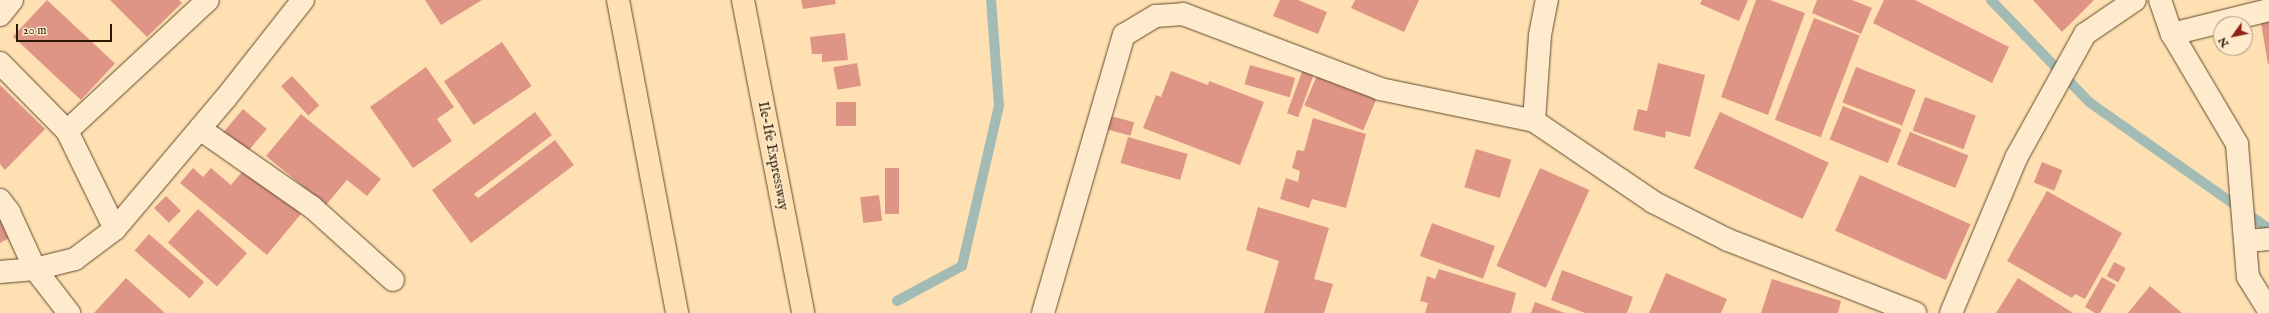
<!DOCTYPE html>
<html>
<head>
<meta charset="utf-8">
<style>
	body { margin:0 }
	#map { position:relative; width:2269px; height:313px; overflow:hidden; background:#fee0b2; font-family:"IM FELL English",serif }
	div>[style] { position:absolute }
	.stream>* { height:10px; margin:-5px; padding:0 5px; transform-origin:5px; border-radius:5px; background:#a2bbb5 }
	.building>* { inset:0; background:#df9586; transform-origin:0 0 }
	.roads { filter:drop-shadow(0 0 1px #604a2c) drop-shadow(0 0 1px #604a2c) }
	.street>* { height:22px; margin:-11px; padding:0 11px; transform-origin:11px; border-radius:11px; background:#feebcd }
	.highway>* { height:22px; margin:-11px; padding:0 11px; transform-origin:11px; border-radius:11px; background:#fee0b2 }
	span { translate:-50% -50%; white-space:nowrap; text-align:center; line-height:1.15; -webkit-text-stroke:3px #feebcd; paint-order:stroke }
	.street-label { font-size:14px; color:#2c1800 }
	.north { position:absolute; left:2213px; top:16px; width:40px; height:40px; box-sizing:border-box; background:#feebcd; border:1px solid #aa977b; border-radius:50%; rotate:237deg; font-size:11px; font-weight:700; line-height:16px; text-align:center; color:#2c1800 }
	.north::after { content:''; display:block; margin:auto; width:14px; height:18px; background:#8f2418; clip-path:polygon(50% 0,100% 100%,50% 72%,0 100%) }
	.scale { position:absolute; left:16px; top:24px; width:96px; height:18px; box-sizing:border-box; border:2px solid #2c1800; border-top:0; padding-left:5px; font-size:12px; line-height:14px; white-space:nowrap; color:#2c1800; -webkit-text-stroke:3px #feebcd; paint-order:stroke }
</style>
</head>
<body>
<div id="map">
	<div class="stream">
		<div style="left:1991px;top:0;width:141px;rotate:46.1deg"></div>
		<div style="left:2089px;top:102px;width:220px;rotate:35.2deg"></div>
		<div style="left:897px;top:301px;width:74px;rotate:-28.3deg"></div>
		<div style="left:962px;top:266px;width:164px;rotate:-77deg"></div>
		<div style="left:999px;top:106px;width:106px;rotate:-94.3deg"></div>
	</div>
	<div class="building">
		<div style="left:47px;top:0;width:93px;height:50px;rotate:43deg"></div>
		<div style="clip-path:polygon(110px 0,179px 0,182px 3px,147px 37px)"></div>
		<div style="clip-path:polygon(425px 0,482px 0,441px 25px)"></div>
		<div style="clip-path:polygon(801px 0,835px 0,836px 4px,803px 9px)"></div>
		<div style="clip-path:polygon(1280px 0,1298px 0,1327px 12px,1318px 34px,1273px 16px)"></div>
		<div style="clip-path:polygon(1355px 0,1419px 0,1404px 32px,1351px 8px)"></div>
		<div style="clip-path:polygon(1702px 0,1748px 0,1739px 21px,1700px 4px)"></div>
		<div style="clip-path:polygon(1756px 0,1770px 0,1805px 13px,1768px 115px,1721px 97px)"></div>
		<div style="clip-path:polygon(1817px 0,1852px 0,1872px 8px,1861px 34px,1812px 13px)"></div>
		<div style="clip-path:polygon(1884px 0,1915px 0,2009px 47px,1992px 83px,1873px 23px)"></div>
		<div style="clip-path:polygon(2033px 0,2094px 0,2062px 32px)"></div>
		<div style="left:1814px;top:18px;width:49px;height:109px;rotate:21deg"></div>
		<div style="clip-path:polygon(2269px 21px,2269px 64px,2268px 64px,2261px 23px)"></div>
		<div style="clip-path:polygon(845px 33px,848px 60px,822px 62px,822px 54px,812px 54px,810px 37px)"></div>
		<div style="left:502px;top:42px;width:53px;height:70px;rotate:56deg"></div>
		<div style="left:857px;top:63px;width:23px;height:24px;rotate:80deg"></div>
		<div style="clip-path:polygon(1658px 63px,1705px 75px,1690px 137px,1666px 131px,1665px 138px,1633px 130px,1638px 109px,1647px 111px)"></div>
		<div style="left:1250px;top:65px;width:47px;height:20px;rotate:16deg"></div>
		<div style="clip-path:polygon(426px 67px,454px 107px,437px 119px,452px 141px,413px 168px,370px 107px)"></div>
		<div style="left:1856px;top:67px;width:64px;height:38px;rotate:21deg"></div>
		<div style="left:1303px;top:69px;width:12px;height:47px;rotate:20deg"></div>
		<div style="clip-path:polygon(1171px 71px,1208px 85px,1209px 81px,1264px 102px,1240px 165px,1143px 128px,1156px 95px,1161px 97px)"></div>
		<div style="left:1318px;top:73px;width:64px;height:35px;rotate:23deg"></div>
		<div style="left:292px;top:76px;width:40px;height:15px;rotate:47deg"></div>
		<div style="clip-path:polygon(0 85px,45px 129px,5px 170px,0 164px)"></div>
		<div style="left:1925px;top:97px;width:54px;height:36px;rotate:20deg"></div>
		<div style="left:836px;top:102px;width:20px;height:24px"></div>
		<div style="left:1843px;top:106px;width:63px;height:36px;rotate:22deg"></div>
		<div style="left:243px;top:109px;width:31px;height:33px;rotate:40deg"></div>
		<div style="clip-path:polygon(535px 112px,552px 135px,474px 194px,478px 198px,555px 140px,574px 165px,471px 243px,432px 190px)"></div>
		<div style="left:1720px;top:112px;width:120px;height:62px;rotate:25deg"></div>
		<div style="clip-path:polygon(301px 114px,381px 179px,367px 196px,347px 180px,326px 205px,266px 156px)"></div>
		<div style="left:1111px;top:116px;width:24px;height:14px;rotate:15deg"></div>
		<div style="clip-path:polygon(1313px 118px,1366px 134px,1346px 208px,1312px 199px,1309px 208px,1280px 199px,1286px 178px,1298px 182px,1300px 171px,1292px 168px,1297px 150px,1304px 151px)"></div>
		<div style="left:1910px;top:132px;width:63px;height:35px;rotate:22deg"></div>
		<div style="left:1128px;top:137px;width:62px;height:27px;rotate:16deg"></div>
		<div style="left:1476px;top:149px;width:37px;height:40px;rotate:17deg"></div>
		<div style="left:2042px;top:162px;width:22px;height:22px;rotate:22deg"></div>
		<div style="clip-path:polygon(246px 167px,301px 214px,267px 255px,180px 183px,193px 168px,203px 177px,211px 168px,231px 185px)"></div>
		<div style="left:885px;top:168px;width:14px;height:46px"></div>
		<div style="left:1540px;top:168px;width:54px;height:107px;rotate:24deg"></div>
		<div style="left:1860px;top:175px;width:121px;height:61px;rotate:24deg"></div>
		<div style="clip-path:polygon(2047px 191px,2122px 233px,2085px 299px,2075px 294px,2072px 298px,2007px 261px)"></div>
		<div style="left:879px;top:195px;width:26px;height:19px;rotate:83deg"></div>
		<div style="left:166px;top:196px;width:21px;height:17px;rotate:45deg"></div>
		<div style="clip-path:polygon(1258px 207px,1329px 228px,1314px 279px,1333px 284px,1324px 313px,1264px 313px,1279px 261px,1246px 250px)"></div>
		<div style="left:198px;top:209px;width:66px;height:45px;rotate:42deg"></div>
		<div style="clip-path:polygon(0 212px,13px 236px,0 243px)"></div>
		<div style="left:1432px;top:223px;width:67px;height:35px;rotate:20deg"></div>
		<div style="left:149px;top:234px;width:73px;height:22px;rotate:41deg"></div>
		<div style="left:2114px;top:262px;width:13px;height:16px;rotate:27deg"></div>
		<div style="clip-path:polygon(1439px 269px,1516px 293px,1511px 313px,1425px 313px,1428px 303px,1420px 301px,1427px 276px,1435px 279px)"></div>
		<div style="clip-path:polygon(1562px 270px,1633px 297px,1627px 313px,1585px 313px,1551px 300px)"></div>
		<div style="clip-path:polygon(1666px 273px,1727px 299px,1721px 313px,1649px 313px)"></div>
		<div style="clip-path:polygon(2102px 277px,2116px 285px,2100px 313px,2095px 313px,2085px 307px)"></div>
		<div style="clip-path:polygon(126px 278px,165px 313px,94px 313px)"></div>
		<div style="clip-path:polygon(2018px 278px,2073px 313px,1996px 313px)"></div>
		<div style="clip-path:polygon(1772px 279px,1841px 301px,1838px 313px,1761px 313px)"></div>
		<div style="clip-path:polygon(2150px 286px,2182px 313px,2128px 313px)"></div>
		<div style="clip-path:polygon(1535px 302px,1565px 313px,1531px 313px)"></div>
	</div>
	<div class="roads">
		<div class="street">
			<div style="left:2160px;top:0;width:36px;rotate:71deg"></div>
			<div style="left:2172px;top:34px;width:128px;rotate:59.4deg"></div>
			<div style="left:2237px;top:144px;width:133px;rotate:85.3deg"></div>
			<div style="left:2248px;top:277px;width:40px;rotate:58deg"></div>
			<div style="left:0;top:15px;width:19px;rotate:-51deg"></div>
			<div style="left:2172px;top:34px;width:100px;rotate:-13.9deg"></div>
			<div style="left:0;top:63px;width:95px;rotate:45.4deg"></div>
			<div style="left:67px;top:131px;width:109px;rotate:63.9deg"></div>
			<div style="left:1534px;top:121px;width:86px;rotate:-86deg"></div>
			<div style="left:1540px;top:35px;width:36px;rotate:-79deg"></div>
			<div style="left:200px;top:129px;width:136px;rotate:34.9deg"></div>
			<div style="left:312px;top:207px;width:109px;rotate:42deg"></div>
			<div style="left:67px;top:131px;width:192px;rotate:-42.9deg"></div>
			<div style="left:0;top:200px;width:15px;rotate:53deg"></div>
			<div style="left:9px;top:212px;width:63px;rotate:65.5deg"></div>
			<div style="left:35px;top:269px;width:56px;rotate:52.3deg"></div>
			<div style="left:2247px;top:241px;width:22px;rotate:-5deg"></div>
			<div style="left:0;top:272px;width:35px;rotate:-5deg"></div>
			<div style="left:35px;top:269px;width:41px;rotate:-14deg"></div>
			<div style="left:75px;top:259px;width:50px;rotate:-36.9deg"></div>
			<div style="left:115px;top:229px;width:170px;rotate:-49.8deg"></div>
			<div style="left:225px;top:99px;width:126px;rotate:-51.8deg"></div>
			<div style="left:1043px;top:313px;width:290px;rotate:-73.8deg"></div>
			<div style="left:1124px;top:35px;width:37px;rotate:-31deg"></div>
			<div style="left:1156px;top:16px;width:27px;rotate:-4deg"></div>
			<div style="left:1183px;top:14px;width:211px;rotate:20.8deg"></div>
			<div style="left:1380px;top:89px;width:157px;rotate:11.7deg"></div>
			<div style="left:1534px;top:121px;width:144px;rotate:34.2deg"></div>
			<div style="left:1653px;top:202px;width:84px;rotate:26.9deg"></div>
			<div style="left:1728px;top:240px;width:201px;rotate:21.3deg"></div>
			<div style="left:1951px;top:313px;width:168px;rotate:-67.2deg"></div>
			<div style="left:2016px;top:158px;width:142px;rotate:-60.9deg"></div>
			<div style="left:2085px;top:34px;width:60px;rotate:-34.2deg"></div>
		</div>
		<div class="highway">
			<div style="left:618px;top:0;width:319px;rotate:79.3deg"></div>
			<div style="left:743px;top:0;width:319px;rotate:79.1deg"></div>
		</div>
	</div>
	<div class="street-label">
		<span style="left:773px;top:156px;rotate:79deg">Ile-Ife Expressway</span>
	</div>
	<div class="north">N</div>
	<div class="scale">20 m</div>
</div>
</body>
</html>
